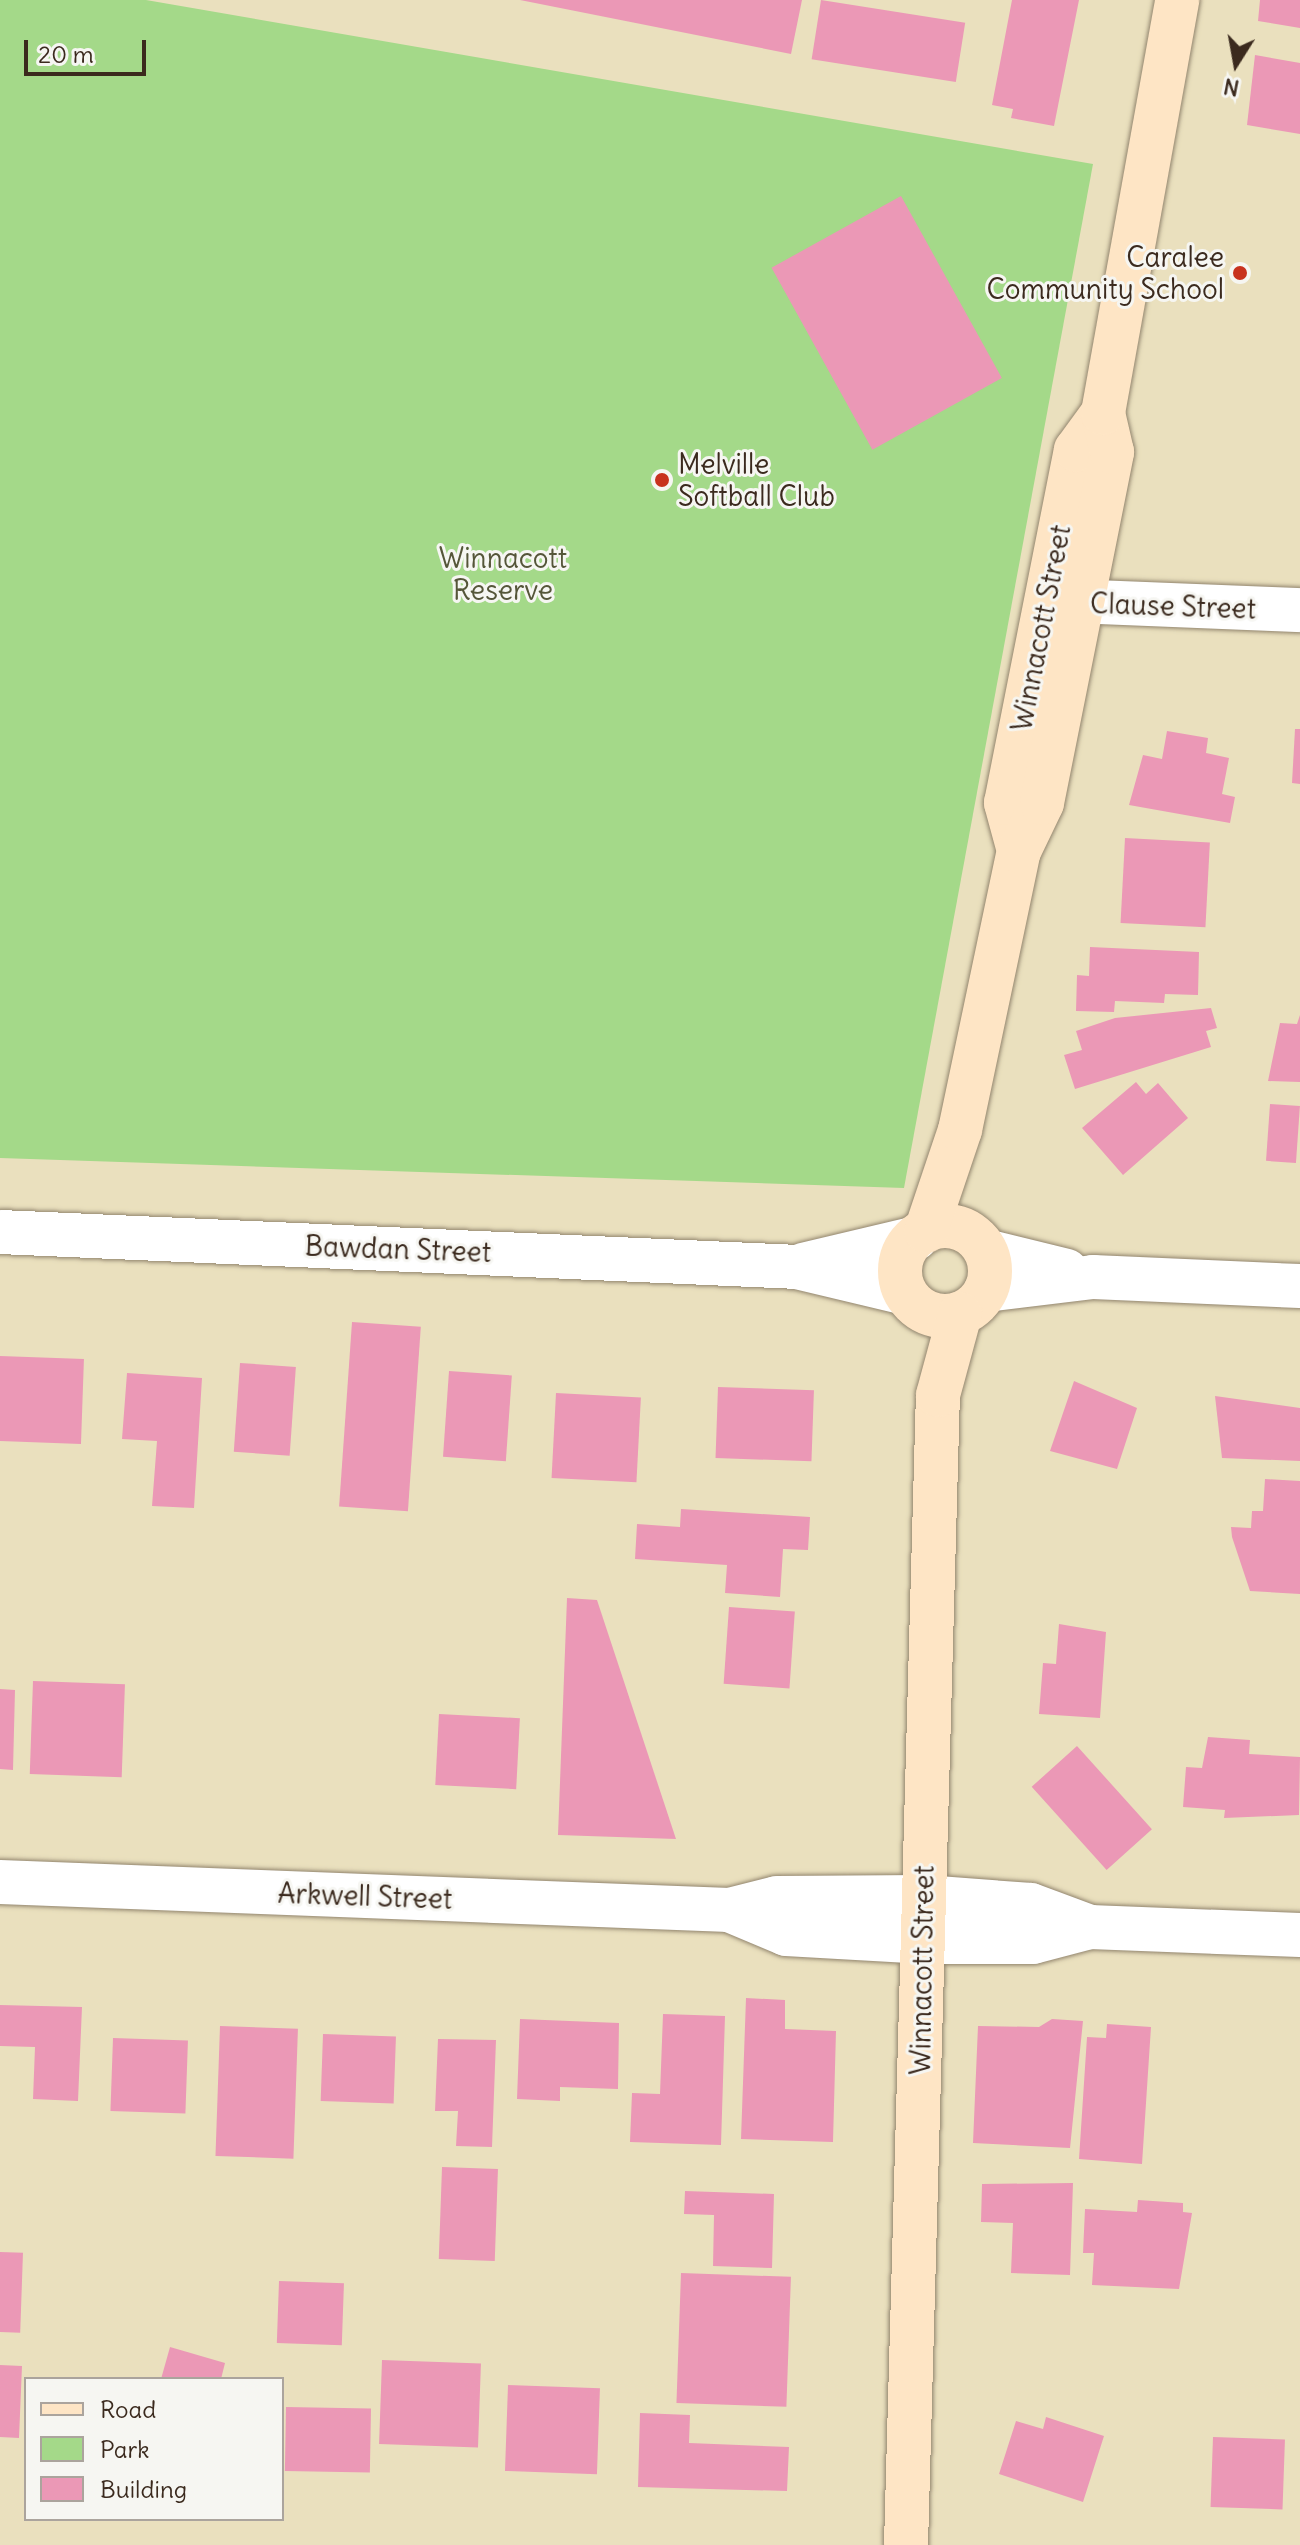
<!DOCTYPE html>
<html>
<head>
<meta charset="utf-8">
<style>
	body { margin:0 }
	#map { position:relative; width:1300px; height:2545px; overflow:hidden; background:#eae0be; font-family:Delius,sans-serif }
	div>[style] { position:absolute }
	.green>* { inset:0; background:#a4d989 }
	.building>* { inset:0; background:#eb98b6; transform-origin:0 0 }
	.roads { filter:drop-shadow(0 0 2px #92856e) drop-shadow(0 0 2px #92856e) }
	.street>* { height:44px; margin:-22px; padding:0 22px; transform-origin:22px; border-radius:22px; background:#fff }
	.secondary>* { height:44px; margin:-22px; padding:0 22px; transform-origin:22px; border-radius:22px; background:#fee5c5 }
	.secondary>.ring { margin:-22px; padding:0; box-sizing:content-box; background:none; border:44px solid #fee5c5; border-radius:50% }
	.dots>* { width:22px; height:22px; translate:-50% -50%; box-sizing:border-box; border:4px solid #f6f6f2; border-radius:50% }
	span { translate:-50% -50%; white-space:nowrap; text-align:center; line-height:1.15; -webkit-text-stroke:6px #f6f6f2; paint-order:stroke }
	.poi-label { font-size:28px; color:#3b2a1e }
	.right { translate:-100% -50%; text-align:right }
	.left { translate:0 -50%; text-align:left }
	.park-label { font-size:28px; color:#555639 }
	.street-label { font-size:28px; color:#3b2a1e }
	.legend { position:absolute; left:24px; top:2377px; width:260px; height:144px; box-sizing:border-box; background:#f6f6f2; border:2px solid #aba49d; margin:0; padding:10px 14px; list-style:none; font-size:24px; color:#3b2a1e }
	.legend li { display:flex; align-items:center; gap:16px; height:40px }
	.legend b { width:40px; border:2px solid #aba49d }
	.north { position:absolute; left:1196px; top:24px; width:80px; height:80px; -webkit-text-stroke:6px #f6f6f2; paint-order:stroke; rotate:191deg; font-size:22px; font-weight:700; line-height:32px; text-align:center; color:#3b2a1e }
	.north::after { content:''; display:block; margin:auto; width:28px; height:36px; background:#3b2a1e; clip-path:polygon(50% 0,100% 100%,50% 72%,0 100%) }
	.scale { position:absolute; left:24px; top:40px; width:122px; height:36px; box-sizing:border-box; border:4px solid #3b2a1e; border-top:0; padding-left:10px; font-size:24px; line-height:28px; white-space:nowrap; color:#3b2a1e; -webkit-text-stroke:6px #f6f6f2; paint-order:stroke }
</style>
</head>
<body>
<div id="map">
	<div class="green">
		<div style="clip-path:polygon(0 0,146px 0,1093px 164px,904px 1188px,0 1158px)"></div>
	</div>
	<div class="building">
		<div style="clip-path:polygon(520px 0,802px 0,791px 54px)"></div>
		<div style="left:821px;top:0;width:146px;height:60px;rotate:9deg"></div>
		<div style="clip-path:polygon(1012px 0,1079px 0,1054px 126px,1011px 118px,1013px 109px,992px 105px)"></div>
		<div style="clip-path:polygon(1260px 0,1300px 0,1300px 28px,1258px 21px)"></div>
		<div style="clip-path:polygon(1255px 55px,1300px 63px,1300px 134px,1247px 125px)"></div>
		<div style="left:901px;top:196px;width:208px;height:148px;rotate:61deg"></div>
		<div style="clip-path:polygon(1295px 729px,1300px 729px,1300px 784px,1292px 783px)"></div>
		<div style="clip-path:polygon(1167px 731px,1208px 738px,1206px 753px,1229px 758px,1222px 794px,1235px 797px,1230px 823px,1129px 805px,1143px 755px,1162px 759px)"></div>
		<div style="left:1125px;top:838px;width:85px;height:85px;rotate:3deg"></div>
		<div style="clip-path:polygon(1090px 947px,1199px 952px,1198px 995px,1165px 994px,1164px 1003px,1115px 1001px,1114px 1012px,1076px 1011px,1077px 975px,1089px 976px)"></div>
		<div style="clip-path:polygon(1211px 1008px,1217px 1028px,1206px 1031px,1211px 1047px,1075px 1089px,1064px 1055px,1082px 1050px,1076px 1031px,1115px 1018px)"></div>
		<div style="clip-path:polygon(1300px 1015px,1300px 1082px,1268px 1081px,1280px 1023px,1297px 1024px)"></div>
		<div style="clip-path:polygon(1136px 1082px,1146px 1094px,1158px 1083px,1188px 1118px,1123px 1175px,1082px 1128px)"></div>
		<div style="left:1270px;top:1104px;width:30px;height:57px;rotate:4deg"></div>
		<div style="left:352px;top:1322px;width:69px;height:185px;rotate:4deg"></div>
		<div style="left:0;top:1356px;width:84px;height:85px;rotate:2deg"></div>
		<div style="left:240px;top:1363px;width:56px;height:89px;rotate:4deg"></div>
		<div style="left:449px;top:1371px;width:63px;height:86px;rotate:4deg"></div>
		<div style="clip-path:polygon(127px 1373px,202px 1378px,194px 1508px,152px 1506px,157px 1441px,122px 1439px)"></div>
		<div style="clip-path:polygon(1074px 1381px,1137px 1408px,1117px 1469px,1050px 1451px)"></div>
		<div style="left:718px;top:1387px;width:96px;height:71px;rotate:2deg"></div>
		<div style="left:556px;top:1393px;width:85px;height:85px;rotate:3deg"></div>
		<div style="clip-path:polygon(1215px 1396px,1300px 1408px,1300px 1461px,1222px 1458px)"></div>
		<div style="clip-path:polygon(1265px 1479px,1300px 1481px,1300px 1594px,1250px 1591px,1232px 1537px,1231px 1527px,1251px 1528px,1252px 1511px,1263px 1511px)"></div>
		<div style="clip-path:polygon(681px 1509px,810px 1517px,808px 1550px,783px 1549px,780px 1597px,725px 1593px,727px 1565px,635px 1559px,637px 1524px,680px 1527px)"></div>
		<div style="clip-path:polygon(567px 1598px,597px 1600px,676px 1839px,558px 1835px)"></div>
		<div style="left:729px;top:1607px;width:66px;height:77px;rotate:4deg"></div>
		<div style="clip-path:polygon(1059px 1624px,1106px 1632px,1100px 1718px,1039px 1714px,1043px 1663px,1056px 1664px)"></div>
		<div style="left:33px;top:1681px;width:92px;height:93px;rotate:2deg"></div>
		<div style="clip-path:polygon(0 1689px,15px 1690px,13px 1770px,0 1769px)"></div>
		<div style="left:439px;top:1714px;width:81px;height:71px;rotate:3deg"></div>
		<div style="clip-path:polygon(1208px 1737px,1250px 1740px,1249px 1754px,1300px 1757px,1299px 1815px,1224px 1818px,1225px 1810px,1183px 1807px,1186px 1767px,1202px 1768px)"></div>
		<div style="left:1077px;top:1746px;width:112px;height:61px;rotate:48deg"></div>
		<div style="clip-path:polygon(746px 1998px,785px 2000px,785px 2029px,836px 2031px,833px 2142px,741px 2139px)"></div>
		<div style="clip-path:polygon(0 2005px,82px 2007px,78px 2101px,33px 2099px,35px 2047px,0 2046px)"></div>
		<div style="clip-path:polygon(663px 2014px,725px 2016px,721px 2145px,630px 2142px,632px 2093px,660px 2094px)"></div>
		<div style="clip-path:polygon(520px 2019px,619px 2023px,618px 2089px,560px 2087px,560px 2101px,517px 2099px)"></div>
		<div style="clip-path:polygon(1052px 2019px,1083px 2021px,1070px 2148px,973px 2143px,978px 2026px,1039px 2027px)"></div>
		<div style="clip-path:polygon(1107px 2024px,1151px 2027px,1142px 2164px,1079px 2159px,1087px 2037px,1106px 2038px)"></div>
		<div style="left:220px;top:2026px;width:78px;height:130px;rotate:2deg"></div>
		<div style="left:323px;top:2034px;width:73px;height:67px;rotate:2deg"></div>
		<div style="left:113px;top:2038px;width:75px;height:73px;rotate:2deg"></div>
		<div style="clip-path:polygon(438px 2039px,496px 2040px,492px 2147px,456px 2146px,458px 2111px,435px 2111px)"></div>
		<div style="left:442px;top:2167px;width:56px;height:92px;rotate:2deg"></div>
		<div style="clip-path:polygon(1073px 2183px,1070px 2275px,1011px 2273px,1013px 2223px,981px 2222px,982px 2184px)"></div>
		<div style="clip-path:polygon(685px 2191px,774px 2194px,772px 2268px,713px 2266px,714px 2215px,684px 2214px)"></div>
		<div style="clip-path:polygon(1138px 2200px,1183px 2203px,1183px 2212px,1192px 2213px,1179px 2289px,1092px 2285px,1094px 2253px,1083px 2253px,1085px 2209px,1137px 2212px)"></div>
		<div style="left:0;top:2252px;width:23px;height:80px;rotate:2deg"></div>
		<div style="left:681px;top:2273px;width:110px;height:130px;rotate:2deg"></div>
		<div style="left:279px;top:2281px;width:65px;height:62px;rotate:2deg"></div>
		<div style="clip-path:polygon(170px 2347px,225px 2363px,221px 2379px,161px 2379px)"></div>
		<div style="left:382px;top:2360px;width:99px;height:84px;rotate:2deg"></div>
		<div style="clip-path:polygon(0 2365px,22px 2366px,19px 2438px,0 2437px)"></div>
		<div style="left:508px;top:2385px;width:92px;height:86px;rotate:2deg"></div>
		<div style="left:286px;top:2407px;width:85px;height:64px;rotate:1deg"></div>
		<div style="clip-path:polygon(640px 2413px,690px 2415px,689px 2443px,789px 2447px,787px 2491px,638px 2487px)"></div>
		<div style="clip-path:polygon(1046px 2417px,1104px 2436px,1083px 2502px,999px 2474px,1016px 2421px,1043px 2429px)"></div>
		<div style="left:1213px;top:2437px;width:72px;height:70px;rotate:2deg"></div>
	</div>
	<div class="roads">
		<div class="street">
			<div style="left:1047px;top:600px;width:253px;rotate:2.3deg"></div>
			<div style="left:0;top:1232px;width:798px;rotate:2.51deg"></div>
			<div style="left:797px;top:1267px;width:111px;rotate:13.5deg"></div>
			<div style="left:986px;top:1251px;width:83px;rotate:13.9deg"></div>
			<div style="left:803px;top:1265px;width:116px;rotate:-13.4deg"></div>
			<div style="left:986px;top:1290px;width:108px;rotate:-6.9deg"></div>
			<div style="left:1093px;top:1277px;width:207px;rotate:2.5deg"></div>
			<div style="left:0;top:1882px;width:730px;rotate:2.2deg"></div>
			<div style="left:729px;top:1910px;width:49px;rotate:-14deg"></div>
			<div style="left:777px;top:1898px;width:147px;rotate:-0.4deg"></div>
			<div style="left:924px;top:1897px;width:107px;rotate:4.3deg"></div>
			<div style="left:1031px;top:1905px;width:63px;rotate:20.4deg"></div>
			<div style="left:729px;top:1910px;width:62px;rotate:22.8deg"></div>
			<div style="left:786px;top:1934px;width:137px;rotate:3.3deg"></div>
			<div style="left:923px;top:1942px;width:110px"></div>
			<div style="left:1033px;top:1942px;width:59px;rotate:-14.7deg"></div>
			<div style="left:1090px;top:1927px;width:210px;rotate:2.2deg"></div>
		</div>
		<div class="secondary">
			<div style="left:1019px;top:851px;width:50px;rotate:-105.2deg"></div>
			<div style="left:1006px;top:803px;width:360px;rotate:-78.8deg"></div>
			<div style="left:1076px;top:450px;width:46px;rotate:-53.9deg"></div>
			<div class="ring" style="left:900px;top:1226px;width:46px;height:46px"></div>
			<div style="left:926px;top:1231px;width:107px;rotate:-71.4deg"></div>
			<div style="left:960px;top:1130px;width:285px;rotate:-78.1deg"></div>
			<div style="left:1019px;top:851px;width:53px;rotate:-64.4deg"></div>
			<div style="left:1042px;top:803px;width:358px;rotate:-78.7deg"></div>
			<div style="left:1112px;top:452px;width:40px;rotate:-103deg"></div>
			<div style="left:1103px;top:413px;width:420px;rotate:-79.8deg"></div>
			<div style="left:906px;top:2545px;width:1150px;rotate:-88.41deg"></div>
			<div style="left:938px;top:1395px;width:84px;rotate:-74.8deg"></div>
		</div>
	</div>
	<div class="dots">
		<div style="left:1240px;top:273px;background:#c8321e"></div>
		<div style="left:662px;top:480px;background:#c8321e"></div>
	</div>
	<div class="poi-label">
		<span class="right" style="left:1224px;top:273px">Caralee<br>Community School</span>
		<span class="left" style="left:678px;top:480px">Melville<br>Softball Club</span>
	</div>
	<div class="park-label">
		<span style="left:503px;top:574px">Winnacott<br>Reserve</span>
	</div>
	<div class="street-label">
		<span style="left:1173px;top:606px;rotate:2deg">Clause Street</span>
		<span style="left:1041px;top:628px;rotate:-79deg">Winnacott Street</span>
		<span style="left:398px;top:1249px;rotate:2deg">Bawdan Street</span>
		<span style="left:365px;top:1896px;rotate:2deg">Arkwell Street</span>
		<span style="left:922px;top:1970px;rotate:-89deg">Winnacott Street</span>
	</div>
	<ul class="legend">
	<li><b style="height:10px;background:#fee5c5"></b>Road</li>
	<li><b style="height:22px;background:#a4d989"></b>Park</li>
	<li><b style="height:22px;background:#eb98b6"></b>Building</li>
	</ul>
	<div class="north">N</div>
	<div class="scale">20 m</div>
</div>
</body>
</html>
